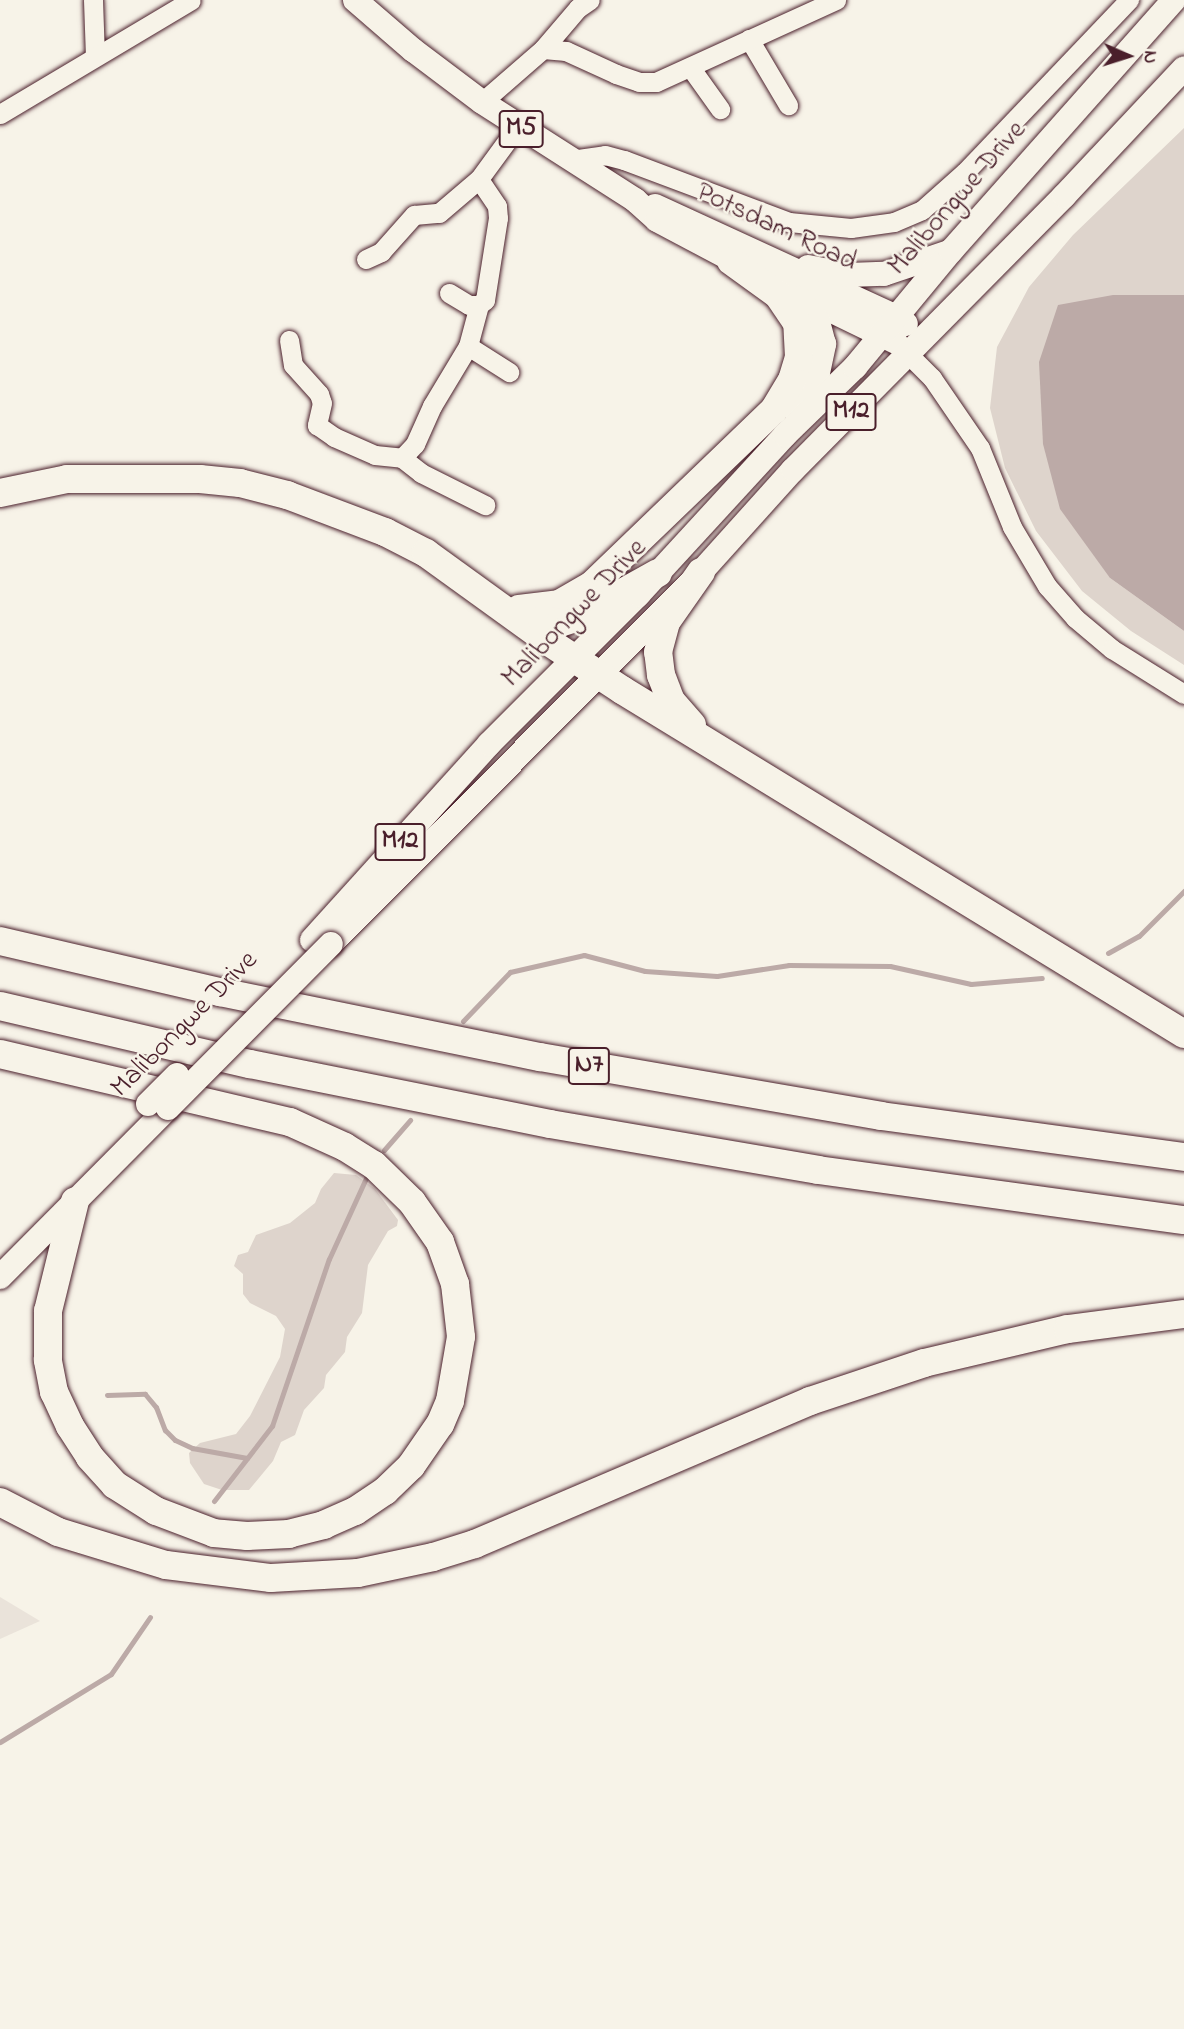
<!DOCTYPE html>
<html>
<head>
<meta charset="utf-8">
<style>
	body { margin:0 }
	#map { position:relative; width:1184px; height:2029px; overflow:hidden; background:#f7f3e8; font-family:"Indie Flower",sans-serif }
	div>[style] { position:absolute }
	.built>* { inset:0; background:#eae3da }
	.green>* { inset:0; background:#ded4cc }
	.water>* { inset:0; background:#bcaaa7 }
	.stream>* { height:5px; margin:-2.5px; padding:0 2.5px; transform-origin:2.5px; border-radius:2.5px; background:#bcaaa7 }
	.roads { filter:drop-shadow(0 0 2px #4a1f2b) drop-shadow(0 0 2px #4a1f2b) }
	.minor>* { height:19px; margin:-9.5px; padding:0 9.5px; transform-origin:9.5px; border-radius:9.5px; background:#f7f3e8 }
	.major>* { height:24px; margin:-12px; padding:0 12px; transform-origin:12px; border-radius:12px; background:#f7f3e8 }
	.highway>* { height:28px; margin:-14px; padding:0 14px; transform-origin:14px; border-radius:14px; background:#f7f3e8 }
	.bridges { filter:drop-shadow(0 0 2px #4a1f2b) drop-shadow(0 0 2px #4a1f2b) }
	.major-bridge>* { height:24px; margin:-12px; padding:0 12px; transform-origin:12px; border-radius:12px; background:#f7f3e8 }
	span { translate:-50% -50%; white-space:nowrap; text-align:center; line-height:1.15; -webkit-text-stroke:5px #f7f3e8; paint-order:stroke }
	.shield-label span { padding:2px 5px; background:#f7f3e8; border:2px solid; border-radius:5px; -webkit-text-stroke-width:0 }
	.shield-label { font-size:26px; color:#4a1f2b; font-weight:700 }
	.street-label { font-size:28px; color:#4a1f2b }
	.north { position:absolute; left:1093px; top:21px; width:70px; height:70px; -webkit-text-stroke:5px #f7f3e8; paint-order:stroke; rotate:93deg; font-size:19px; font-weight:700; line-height:28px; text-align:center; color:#4a1f2b }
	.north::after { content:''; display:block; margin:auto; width:24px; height:32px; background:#4a1f2b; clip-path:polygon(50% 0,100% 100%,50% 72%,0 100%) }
</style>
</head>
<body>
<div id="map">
	<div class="built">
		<div style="clip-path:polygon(0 1597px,40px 1621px,0 1639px)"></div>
	</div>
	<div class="green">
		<div style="clip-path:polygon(1184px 128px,1184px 295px,1113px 295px,1110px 578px,1184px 631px,1184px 665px,1131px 631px,1082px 591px,1036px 531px,1005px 468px,990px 408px,997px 347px,1029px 287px,1073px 235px)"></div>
		<div style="clip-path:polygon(334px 1173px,356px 1175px,375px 1189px,398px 1220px,397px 1226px,388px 1231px,368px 1265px,362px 1313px,347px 1337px,345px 1352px,326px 1375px,324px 1388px,304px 1410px,295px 1435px,281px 1442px,273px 1461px,249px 1490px,222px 1490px,204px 1484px,190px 1463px,189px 1453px,200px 1443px,236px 1434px,250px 1416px,280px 1357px,285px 1329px,276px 1316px,250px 1303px,243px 1294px,243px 1274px,234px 1266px,238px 1255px,248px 1252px,256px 1235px,290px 1223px,315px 1203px,321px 1189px)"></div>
	</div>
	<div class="water">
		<div style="clip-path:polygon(1113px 295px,1184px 295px,1184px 631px,1110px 578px,1060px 509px,1043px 444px,1039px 362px,1058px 305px)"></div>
	</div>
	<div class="stream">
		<div style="left:1108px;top:953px;width:35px;rotate:-29deg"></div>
		<div style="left:1139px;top:936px;width:64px;rotate:-45deg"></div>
		<div style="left:463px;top:1021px;width:68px;rotate:-46.2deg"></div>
		<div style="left:510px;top:972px;width:76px;rotate:-12.9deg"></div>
		<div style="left:584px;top:955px;width:63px;rotate:14.7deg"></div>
		<div style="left:645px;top:971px;width:72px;rotate:4deg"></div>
		<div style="left:717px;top:976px;width:73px;rotate:-8.7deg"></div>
		<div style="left:789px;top:965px;width:101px;rotate:0.6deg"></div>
		<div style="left:890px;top:966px;width:83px;rotate:12.5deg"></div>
		<div style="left:971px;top:984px;width:71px;rotate:-4.8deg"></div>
		<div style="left:384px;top:1150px;width:40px;rotate:-49deg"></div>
		<div style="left:107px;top:1395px;width:38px;rotate:-2deg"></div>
		<div style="left:145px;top:1394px;width:17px;rotate:50deg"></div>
		<div style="left:156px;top:1407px;width:25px;rotate:69deg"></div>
		<div style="left:165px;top:1430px;width:14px;rotate:45deg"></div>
		<div style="left:175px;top:1440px;width:19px;rotate:25deg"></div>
		<div style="left:192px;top:1448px;width:56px;rotate:10.3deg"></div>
		<div style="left:214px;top:1501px;width:95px;rotate:-52.3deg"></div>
		<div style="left:272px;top:1426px;width:176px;rotate:-71.2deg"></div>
		<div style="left:329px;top:1259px;width:89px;rotate:-65.4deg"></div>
		<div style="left:0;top:1742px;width:130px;rotate:-31.5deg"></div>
		<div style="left:111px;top:1674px;width:69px;rotate:-55.6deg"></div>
	</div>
	<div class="roads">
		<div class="minor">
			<div style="left:93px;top:0;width:56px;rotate:88deg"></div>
			<div style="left:749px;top:39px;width:77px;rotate:59.4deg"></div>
			<div style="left:543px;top:49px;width:54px;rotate:-49.5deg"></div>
			<div style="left:578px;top:8px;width:14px;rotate:-34deg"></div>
			<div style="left:690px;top:67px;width:52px;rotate:54.5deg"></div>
			<div style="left:482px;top:102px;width:81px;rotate:-41deg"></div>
			<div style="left:543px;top:49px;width:23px;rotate:5deg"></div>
			<div style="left:566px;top:51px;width:55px;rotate:24.7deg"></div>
			<div style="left:616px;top:74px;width:24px;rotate:19deg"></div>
			<div style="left:639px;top:82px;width:17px"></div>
			<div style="left:656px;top:82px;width:198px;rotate:-24.5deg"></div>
			<div style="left:0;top:114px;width:222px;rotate:-30.8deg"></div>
			<div style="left:571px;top:160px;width:34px;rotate:-8deg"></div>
			<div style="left:605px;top:155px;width:20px;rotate:15deg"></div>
			<div style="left:624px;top:160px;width:176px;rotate:20.6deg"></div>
			<div style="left:789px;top:222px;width:62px;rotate:5.5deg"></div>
			<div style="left:851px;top:228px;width:43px;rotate:-7.9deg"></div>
			<div style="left:894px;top:222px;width:30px;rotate:-23deg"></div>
			<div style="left:922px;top:210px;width:57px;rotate:-41.5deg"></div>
			<div style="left:965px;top:172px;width:238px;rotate:-46.4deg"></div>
			<div style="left:366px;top:259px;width:17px;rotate:-25deg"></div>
			<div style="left:381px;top:252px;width:50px;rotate:-48.3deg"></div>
			<div style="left:414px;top:215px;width:25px;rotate:-5deg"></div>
			<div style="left:439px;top:213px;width:52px;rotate:-40.4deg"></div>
			<div style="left:479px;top:179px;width:64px;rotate:-53.8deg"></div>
			<div style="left:449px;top:293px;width:23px;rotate:31deg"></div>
			<div style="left:469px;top:305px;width:10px"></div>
			<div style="left:479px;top:305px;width:8px;rotate:-40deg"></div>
			<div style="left:485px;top:300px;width:83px;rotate:-81deg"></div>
			<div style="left:498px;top:218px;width:12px;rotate:-95deg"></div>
			<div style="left:497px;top:206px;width:32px;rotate:-124deg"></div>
			<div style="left:289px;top:340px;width:25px;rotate:81deg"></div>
			<div style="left:293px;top:365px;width:39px;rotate:48deg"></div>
			<div style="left:319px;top:394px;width:9px;rotate:72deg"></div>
			<div style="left:322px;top:403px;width:23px;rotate:103deg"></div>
			<div style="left:317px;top:425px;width:21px;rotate:35deg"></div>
			<div style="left:334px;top:437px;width:45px;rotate:23.7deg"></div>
			<div style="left:375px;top:455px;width:27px;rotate:6deg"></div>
			<div style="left:402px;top:458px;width:19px;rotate:-47deg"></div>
			<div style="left:415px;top:444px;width:42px;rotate:-65.9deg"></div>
			<div style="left:432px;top:406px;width:70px;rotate:-59deg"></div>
			<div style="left:468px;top:346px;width:42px;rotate:-75deg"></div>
			<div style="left:468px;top:346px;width:49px;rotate:32.4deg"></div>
			<div style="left:908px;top:354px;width:34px;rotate:45deg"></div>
			<div style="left:932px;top:378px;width:85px;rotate:55.6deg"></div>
			<div style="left:980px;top:448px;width:85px;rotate:67.9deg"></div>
			<div style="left:1012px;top:527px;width:69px;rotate:59.3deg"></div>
			<div style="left:1047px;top:586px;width:43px;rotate:48.8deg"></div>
			<div style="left:1075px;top:618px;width:48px;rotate:40deg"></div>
			<div style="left:1112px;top:649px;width:85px;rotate:32deg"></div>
			<div style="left:402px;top:458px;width:24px;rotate:38deg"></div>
			<div style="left:421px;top:473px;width:72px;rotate:26.6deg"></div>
		</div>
		<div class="major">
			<div style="left:355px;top:0;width:77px;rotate:40.8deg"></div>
			<div style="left:413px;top:50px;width:86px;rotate:37deg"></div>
			<div style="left:482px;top:102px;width:182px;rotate:32.6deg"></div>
			<div style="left:635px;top:200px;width:30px;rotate:42deg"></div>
			<div style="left:657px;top:220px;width:156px;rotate:27.9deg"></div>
			<div style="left:795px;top:293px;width:112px;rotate:25.9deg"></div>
			<div style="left:655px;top:206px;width:265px;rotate:24.7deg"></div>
			<div style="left:896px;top:317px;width:12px;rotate:35deg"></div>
			<div style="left:808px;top:267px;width:41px;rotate:11.3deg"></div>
			<div style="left:848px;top:275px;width:36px;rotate:-2deg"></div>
			<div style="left:884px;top:274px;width:69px;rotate:-18.7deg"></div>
			<div style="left:797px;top:413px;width:45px;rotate:-62.3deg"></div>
			<div style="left:818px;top:373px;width:30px;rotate:-78deg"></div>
			<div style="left:824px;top:344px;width:24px;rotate:-105deg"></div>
			<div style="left:818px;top:321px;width:30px;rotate:-130deg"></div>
			<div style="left:312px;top:940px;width:264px;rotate:-47.9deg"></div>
			<div style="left:489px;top:744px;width:211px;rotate:-45deg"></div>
			<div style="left:638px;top:595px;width:217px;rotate:-47.4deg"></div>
			<div style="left:785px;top:435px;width:98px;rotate:-44.2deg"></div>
			<div style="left:855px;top:367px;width:151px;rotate:-50.4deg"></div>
			<div style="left:951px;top:251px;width:336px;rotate:-48.4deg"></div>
			<div style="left:331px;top:944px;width:525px;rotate:-45.15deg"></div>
			<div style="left:701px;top:572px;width:137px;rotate:-48deg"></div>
			<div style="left:793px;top:470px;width:385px;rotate:-45.3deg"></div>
			<div style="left:1064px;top:196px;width:175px;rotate:-46.8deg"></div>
			<div style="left:0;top:1277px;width:238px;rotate:-45.2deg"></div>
		</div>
		<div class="highway">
			<div style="left:0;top:493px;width:68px;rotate:-11.8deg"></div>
			<div style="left:67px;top:479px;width:133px"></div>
			<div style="left:200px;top:479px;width:40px;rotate:5.7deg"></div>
			<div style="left:240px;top:483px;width:49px;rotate:14.3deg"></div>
			<div style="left:287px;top:495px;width:105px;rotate:20.7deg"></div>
			<div style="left:385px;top:532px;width:46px;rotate:27.1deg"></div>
			<div style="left:426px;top:553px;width:148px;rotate:35.9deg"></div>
			<div style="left:546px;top:640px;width:91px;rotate:33.3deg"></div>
			<div style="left:622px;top:690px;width:659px;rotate:31.47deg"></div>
			<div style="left:519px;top:609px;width:40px;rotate:-7.1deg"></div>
			<div style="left:559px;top:604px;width:38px;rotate:-30deg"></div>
			<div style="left:592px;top:585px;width:252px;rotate:-43.9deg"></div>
			<div style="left:774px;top:410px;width:35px;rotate:-59deg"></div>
			<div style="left:792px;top:380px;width:24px;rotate:-73deg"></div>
			<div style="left:799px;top:357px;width:34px;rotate:-93deg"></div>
			<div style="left:797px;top:323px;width:34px;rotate:-124deg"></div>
			<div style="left:778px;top:295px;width:58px;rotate:-144.1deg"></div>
			<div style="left:542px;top:620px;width:18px;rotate:9deg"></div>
			<div style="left:560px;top:623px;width:22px;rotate:-18deg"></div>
			<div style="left:581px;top:616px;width:88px;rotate:-29.2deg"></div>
			<div style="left:692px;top:725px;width:32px;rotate:-131deg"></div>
			<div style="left:671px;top:701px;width:28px;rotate:-111deg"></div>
			<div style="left:661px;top:675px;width:23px;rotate:-97deg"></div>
			<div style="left:658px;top:652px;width:31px;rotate:-75deg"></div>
			<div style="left:666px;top:622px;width:61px;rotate:-55deg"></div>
			<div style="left:0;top:941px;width:226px;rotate:13.1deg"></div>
			<div style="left:220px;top:992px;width:327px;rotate:11.5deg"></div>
			<div style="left:540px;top:1057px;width:346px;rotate:9.8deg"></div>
			<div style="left:881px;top:1116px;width:306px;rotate:7.7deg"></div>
			<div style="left:0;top:1006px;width:257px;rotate:13.1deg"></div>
			<div style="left:250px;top:1064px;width:306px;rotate:11.3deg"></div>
			<div style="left:550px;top:1124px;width:272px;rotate:9.7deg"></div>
			<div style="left:818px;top:1170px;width:369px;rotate:7.8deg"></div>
			<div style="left:0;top:1054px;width:298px;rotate:13.2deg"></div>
			<div style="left:290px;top:1122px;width:60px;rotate:24.4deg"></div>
			<div style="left:345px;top:1147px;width:34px;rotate:32deg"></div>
			<div style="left:374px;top:1165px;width:53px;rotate:44.2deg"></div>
			<div style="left:412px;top:1202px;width:49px;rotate:55deg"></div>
			<div style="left:440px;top:1242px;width:45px;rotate:70.3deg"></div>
			<div style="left:455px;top:1284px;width:53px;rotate:83.5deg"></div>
			<div style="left:461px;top:1337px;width:65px;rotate:99.8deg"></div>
			<div style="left:450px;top:1401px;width:25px;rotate:113deg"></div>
			<div style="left:440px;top:1424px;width:51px;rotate:124.6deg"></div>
			<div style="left:411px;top:1466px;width:36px;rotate:136deg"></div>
			<div style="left:385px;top:1491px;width:36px;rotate:146deg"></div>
			<div style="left:355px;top:1511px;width:34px;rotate:156deg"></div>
			<div style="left:324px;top:1525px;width:36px;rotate:166deg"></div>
			<div style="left:289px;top:1534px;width:42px;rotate:177.3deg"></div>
			<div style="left:247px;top:1536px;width:33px;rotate:-175deg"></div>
			<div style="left:214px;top:1533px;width:62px;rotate:-159.2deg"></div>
			<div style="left:156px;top:1511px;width:49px;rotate:-147.6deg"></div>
			<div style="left:115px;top:1485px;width:38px;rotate:-132deg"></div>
			<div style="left:90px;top:1457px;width:37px;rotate:-123deg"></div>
			<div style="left:70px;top:1426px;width:38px;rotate:-115deg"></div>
			<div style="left:54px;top:1392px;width:33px;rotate:-101deg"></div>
			<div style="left:48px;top:1360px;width:49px;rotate:-90deg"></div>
			<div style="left:48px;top:1311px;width:113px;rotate:-76.2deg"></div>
			<div style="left:0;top:1502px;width:65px;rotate:27.3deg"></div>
			<div style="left:58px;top:1532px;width:113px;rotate:17deg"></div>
			<div style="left:166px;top:1565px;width:106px;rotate:7.1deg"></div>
			<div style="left:271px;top:1578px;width:87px;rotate:-3.3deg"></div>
			<div style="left:358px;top:1573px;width:77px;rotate:-12deg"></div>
			<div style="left:433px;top:1557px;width:44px;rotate:-17.2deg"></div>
			<div style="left:475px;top:1544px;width:364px;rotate:-23.1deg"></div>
			<div style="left:810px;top:1401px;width:120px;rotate:-18.4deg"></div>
			<div style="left:924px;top:1363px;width:148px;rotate:-13.3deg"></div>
			<div style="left:1068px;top:1329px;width:117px;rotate:-7.4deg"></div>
		</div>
	</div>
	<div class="bridges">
		<div class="major-bridge">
			<div style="left:148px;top:1104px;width:41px;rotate:-45deg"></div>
			<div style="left:168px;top:1108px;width:231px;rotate:-45.2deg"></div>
		</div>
	</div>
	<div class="shield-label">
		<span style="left:521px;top:129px">M5</span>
		<span style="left:851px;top:412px">M12</span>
		<span style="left:400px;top:842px">M12</span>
		<span style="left:589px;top:1066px">N7</span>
	</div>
	<div class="street-label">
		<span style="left:958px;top:199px;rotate:-49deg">Malibongwe Drive</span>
		<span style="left:776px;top:228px;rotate:25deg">Potsdam Road</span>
		<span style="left:575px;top:614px;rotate:-46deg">Malibongwe Drive</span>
		<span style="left:185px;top:1025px;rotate:-45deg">Malibongwe Drive</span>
	</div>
	<div class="north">N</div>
</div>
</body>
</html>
